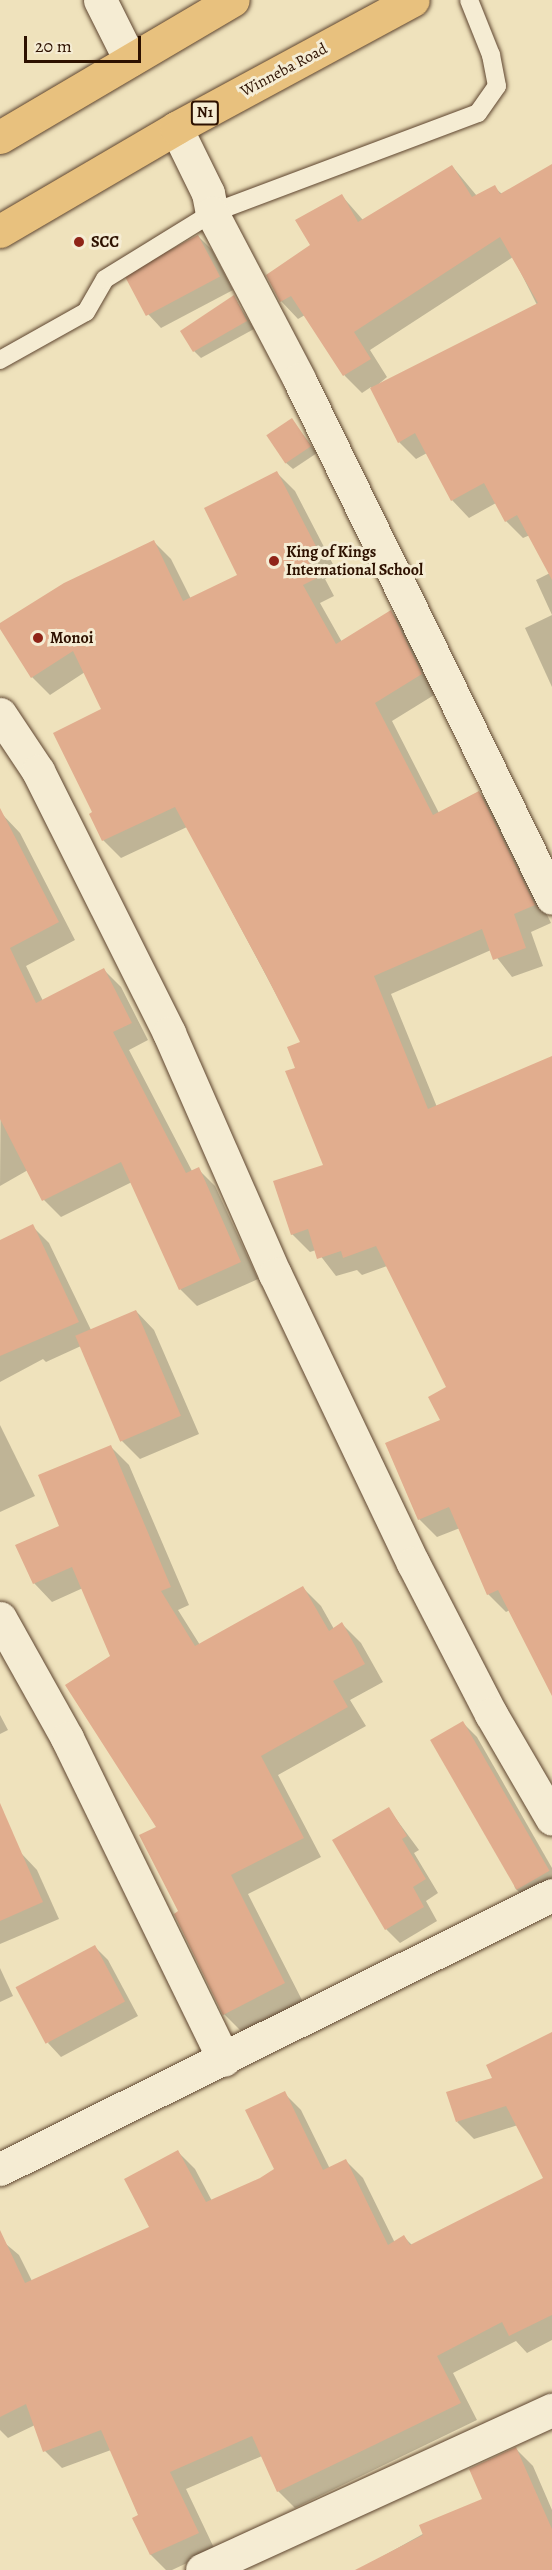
<!DOCTYPE html>
<html>
<head>
<meta charset="utf-8">
<style>
	body { margin:0 }
	#map { position:relative; width:552px; height:2570px; overflow:hidden; background:#efe2bc; font-family:Alegreya,serif }
	div>[style] { position:absolute }
	.shadow>* { inset:0; background:#0003 }
	.building>* { inset:0; background:#e1ad8e; transform-origin:0 0 }
	.roads { filter:drop-shadow(0 0 2px #5e452f) drop-shadow(0 0 2px #5e452f) }
	.lane>* { height:18px; margin:-9px; padding:0 9px; transform-origin:9px; border-radius:9px; background:#f5ecd3 }
	.street>* { height:33px; margin:-16.5px; padding:0 16.5px; transform-origin:16.5px; border-radius:16.5px; background:#f5ecd3 }
	.highway>* { height:33px; margin:-16.5px; padding:0 16.5px; transform-origin:16.5px; border-radius:16.5px; background:#e8c17e }
	.dots>* { width:16px; height:16px; translate:-50% -50%; box-sizing:border-box; border:3px solid #f5ecd3; border-radius:50% }
	span { translate:-50% -50%; white-space:nowrap; text-align:center; line-height:1.15; -webkit-text-stroke:6px #f5ecd3; paint-order:stroke }
	.shield-label span { padding:2px 4px; background:#f5ecd3; border:2px solid; border-radius:4px; -webkit-text-stroke-width:0 }
	.shield-label { font-size:15px; color:#2d1100; font-weight:700 }
	.street-label { font-size:16px; color:#2d1100 }
	.poi-label { font-size:16px; color:#2d1100; font-weight:700 }
	.left { translate:0 -50%; text-align:left }
	.scale { position:absolute; left:24px; top:36px; width:117px; height:27px; box-sizing:border-box; border:3px solid #2d1100; border-top:0; padding-left:8px; font-size:18px; line-height:21px; white-space:nowrap; color:#2d1100; -webkit-text-stroke:4px #f5ecd3; paint-order:stroke }
</style>
</head>
<body>
<div id="map">
	<div class="shadow">
		<div style="clip-path:polygon(evenodd,452px 166px,477px 196px,494px 187px,502px 194px,552px 166px,552px 615px,536px 580px,550px 573px,530px 535px,523px 538px,506px 521px,496px 503px,469px 518px,452px 500px,427px 453px,416px 459px,399px 442px,371px 387px,362px 393px,345px 376px,305px 315px,298px 319px,281px 301px,267px 275px,312px 246px,342px 196px,363px 220px,452px 166px,513px 257px,537px 305px,374px 388px,387px 377px,370px 350px,513px 257px)"></div>
		<div style="clip-path:polygon(198px 236px,212px 250px,233px 290px,161px 328px,148px 314px,129px 279px)"></div>
		<div style="clip-path:polygon(234px 297px,254px 329px,201px 358px,194px 351px)"></div>
		<div style="clip-path:polygon(292px 420px,317px 453px,293px 469px,285px 462px)"></div>
		<div style="clip-path:polygon(277px 473px,295px 491px,337px 572px,325px 579px,334px 596px,320px 603px,342px 642px,391px 612px,408px 630px,439px 692px,392px 721px,439px 813px,478px 792px,496px 810px,551px 923px,531px 932px,543px 966px,512px 977px,491px 950px,391px 994px,437px 1107px,552px 1058px,552px 1693px,510px 1610px,506px 1612px,488px 1594px,460px 1528px,437px 1537px,419px 1519px,448px 1388px,387px 1266px,362px 1275px,357px 1270px,336px 1276px,316px 1250px,310px 1252px,292px 1234px,325px 1166px,297px 1069px,302px 1043px,187px 827px,121px 858px,103px 840px,94px 813px,103px 710px,85px 672px,50px 695px,32px 677px,0 626px,153px 541px,171px 559px,191px 599px,239px 576px)"></div>
		<div style="clip-path:polygon(552px 615px,552px 687px,525px 628px)"></div>
		<div style="clip-path:polygon(3px 815px,20px 833px,75px 940px,26px 966px,43px 1001px,104px 970px,121px 987px,148px 1040px,129px 1050px,192px 1171px,198px 1169px,215px 1186px,258px 1279px,197px 1306px,180px 1289px,132px 1182px,61px 1217px,44px 1200px,28px 1170px,0 1186px)"></div>
		<div style="clip-path:polygon(32px 1226px,49px 1243px,91px 1330px,136px 1311px,154px 1330px,199px 1434px,140px 1459px,121px 1440px,81px 1346px,46px 1362px,43px 1359px,0 1382px,0 1242px)"></div>
		<div style="clip-path:polygon(0 1425px,35px 1496px,0 1512px)"></div>
		<div style="clip-path:polygon(110px 1446px,129px 1465px,189px 1605px,178px 1610px,200px 1645px,303px 1588px,321px 1606px,334px 1629px,342px 1624px,361px 1643px,383px 1682px,350px 1700px,366px 1726px,278px 1775px,321px 1857px,248px 1894px,303px 2002px,242px 2032px,224px 2014px,180px 1912px,112px 1657px,83px 1588px,52px 1602px,34px 1583px,61px 1527px)"></div>
		<div style="clip-path:polygon(0 1715px,8px 1730px,0 1734px)"></div>
		<div style="clip-path:polygon(463px 1723px,477px 1737px,552px 1868px,552px 1890px,529px 1902px,515px 1888px)"></div>
		<div style="clip-path:polygon(388px 1808px,419px 1850px,414px 1853px,438px 1893px,426px 1901px,437px 1921px,400px 1943px,386px 1929px)"></div>
		<div style="clip-path:polygon(21px 1853px,37px 1870px,59px 1919px,0 1944px,0 1862px)"></div>
		<div style="clip-path:polygon(94px 1946px,108px 1960px,138px 2016px,61px 2057px,48px 2043px)"></div>
		<div style="clip-path:polygon(0 1968px,13px 1996px,0 2002px)"></div>
		<div style="clip-path:polygon(552px 2034px,552px 2340px,527px 2353px,516px 2341px,453px 2373px,477px 2420px,295px 2508px,278px 2491px,262px 2456px,186px 2489px,215px 2550px,172px 2570px,166px 2570px,151px 2555px,139px 2516px,111px 2450px,62px 2468px,45px 2451px,35px 2425px,8px 2438px,0 2430px,0 2239px,19px 2255px,32px 2281px,151px 2227px,178px 2152px,195px 2169px,212px 2201px,260px 2180px,276px 2169px,284px 2093px,301px 2110px,330px 2169px,346px 2161px,363px 2178px,395px 2243px,404px 2237px,413px 2246px,545px 2179px,518px 2125px,474px 2139px,457px 2122px,494px 2079px)"></div>
		<div style="clip-path:polygon(516px 2449px,533px 2466px,552px 2510px,552px 2570px,358px 2570px,484px 2500px)"></div>
	</div>
	<div class="building">
		<div style="clip-path:polygon(552px 164px,552px 580px,517px 515px,505px 522px,484px 483px,451px 501px,415px 433px,398px 443px,370px 388px,538px 303px,500px 237px,354px 332px,371px 359px,343px 376px,291px 296px,280px 302px,266px 275px,310px 245px,295px 220px,342px 194px,358px 222px,452px 165px,472px 197px,495px 185px,500px 194px)"></div>
		<div style="left:198px;top:235px;width:47px;height:84px;rotate:62deg"></div>
		<div style="clip-path:polygon(234px 295px,247px 321px,193px 352px,180px 331px)"></div>
		<div style="left:292px;top:418px;width:34px;height:31px;rotate:56deg"></div>
		<div style="clip-path:polygon(277px 471px,320px 554px,308px 560px,317px 578px,303px 585px,336px 644px,391px 610px,422px 674px,375px 703px,433px 815px,479px 791px,535px 905px,514px 914px,526px 948px,493px 960px,482px 929px,374px 976px,428px 1109px,552px 1056px,552px 1696px,498px 1590px,487px 1595px,449px 1507px,418px 1520px,385px 1443px,440px 1420px,428px 1397px,446px 1387px,376px 1246px,343px 1258px,341px 1251px,317px 1259px,308px 1229px,291px 1235px,273px 1181px,323px 1165px,285px 1071px,295px 1068px,287px 1047px,300px 1042px,266px 975px,175px 807px,102px 841px,89px 814px,92px 812px,53px 733px,101px 709px,73px 651px,31px 678px,0 629px,0 623px,64px 583px,154px 540px,183px 601px,237px 575px,204px 508px)"></div>
		<div style="clip-path:polygon(0 808px,59px 922px,10px 948px,36px 1003px,104px 968px,132px 1023px,113px 1032px,186px 1173px,199px 1167px,241px 1262px,179px 1290px,121px 1162px,42px 1201px,0 1119px)"></div>
		<div style="clip-path:polygon(33px 1224px,79px 1322px,0 1356px,0 1240px)"></div>
		<div style="left:136px;top:1310px;width:115px;height:66px;rotate:67deg"></div>
		<div style="clip-path:polygon(111px 1445px,171px 1587px,161px 1591px,195px 1646px,303px 1586px,329px 1631px,342px 1622px,365px 1664px,333px 1681px,348px 1707px,261px 1756px,304px 1838px,231px 1875px,285px 1983px,223px 2015px,174px 1914px,178px 1911px,139px 1835px,156px 1827px,65px 1685px,110px 1656px,72px 1567px,33px 1584px,15px 1545px,59px 1526px,38px 1475px)"></div>
		<div style="left:463px;top:1721px;width:173px;height:38px;rotate:60deg"></div>
		<div style="clip-path:polygon(0 1803px,43px 1902px,0 1921px)"></div>
		<div style="clip-path:polygon(389px 1807px,407px 1836px,402px 1839px,426px 1879px,413px 1887px,424px 1907px,385px 1930px,332px 1840px)"></div>
		<div style="left:95px;top:1945px;width:64px;height:90px;rotate:62deg"></div>
		<div style="clip-path:polygon(552px 2032px,552px 2315px,509px 2336px,502px 2322px,437px 2356px,461px 2403px,277px 2492px,252px 2436px,170px 2472px,199px 2533px,150px 2555px,132px 2518px,138px 2515px,101px 2430px,43px 2452px,26px 2404px,0 2417px,0 2230px,25px 2283px,149px 2227px,124px 2179px,178px 2150px,206px 2202px,260px 2178px,274px 2169px,245px 2110px,285px 2091px,323px 2170px,346px 2159px,388px 2245px,404px 2235px,410px 2245px,543px 2178px,506px 2106px,456px 2122px,446px 2092px,492px 2078px,486px 2065px)"></div>
		<div style="clip-path:polygon(516px 2447px,552px 2529px,552px 2570px,355px 2570px,423px 2535px,419px 2525px,482px 2499px,469px 2469px)"></div>
	</div>
	<div class="roads">
		<div class="lane">
			<div style="left:0;top:360px;width:98px;rotate:-29.2deg"></div>
			<div style="left:86px;top:312px;width:38px;rotate:-60deg"></div>
			<div style="left:105px;top:279px;width:126px;rotate:-31.7deg"></div>
			<div style="left:212px;top:213px;width:284px;rotate:-20.6deg"></div>
			<div style="left:478px;top:113px;width:33px;rotate:-55deg"></div>
			<div style="left:497px;top:86px;width:32px;rotate:-101deg"></div>
			<div style="left:491px;top:55px;width:59px;rotate:-111.8deg"></div>
		</div>
		<div class="street">
			<div style="left:100px;top:0;width:67px;rotate:63.4deg"></div>
			<div style="left:176px;top:128px;width:72px;rotate:63.8deg"></div>
			<div style="left:208px;top:193px;width:20px;rotate:79deg"></div>
			<div style="left:212px;top:213px;width:187px;rotate:62.3deg"></div>
			<div style="left:299px;top:379px;width:577px;rotate:64.01deg"></div>
			<div style="left:0;top:714px;width:69px;rotate:56.3deg"></div>
			<div style="left:38px;top:771px;width:293px;rotate:63.4deg"></div>
			<div style="left:169px;top:1033px;width:263px;rotate:66.3deg"></div>
			<div style="left:275px;top:1274px;width:320px;rotate:64.5deg"></div>
			<div style="left:413px;top:1563px;width:170px;rotate:62.7deg"></div>
			<div style="left:491px;top:1714px;width:121px;rotate:59.8deg"></div>
			<div style="left:0;top:1618px;width:137px;rotate:60.8deg"></div>
			<div style="left:67px;top:1738px;width:358px;rotate:64deg"></div>
			<div style="left:0;top:2169px;width:616px;rotate:-26.4deg"></div>
			<div style="left:202px;top:2570px;width:385px;rotate:-24.6deg"></div>
		</div>
		<div class="highway">
			<div style="left:0;top:137px;width:270px;rotate:-30.5deg"></div>
			<div style="left:0;top:231px;width:204px;rotate:-30.3deg"></div>
			<div style="left:176px;top:128px;width:269px;rotate:-28.4deg"></div>
		</div>
	</div>
	<div class="dots">
		<div style="left:79px;top:242px;background:#8f2418"></div>
		<div style="left:274px;top:561px;background:#8f2418"></div>
		<div style="left:38px;top:638px;background:#8f2418"></div>
	</div>
	<div class="shield-label">
		<span style="left:205px;top:113px">N1</span>
	</div>
	<div class="street-label">
		<span style="left:284px;top:70px;rotate:-28deg">Winneba Road</span>
	</div>
	<div class="poi-label">
		<span class="left" style="left:91px;top:242px">SCC</span>
		<span class="left" style="left:286px;top:561px">King of Kings<br>International School</span>
		<span class="left" style="left:50px;top:638px">Monoi</span>
	</div>
	<div class="scale">20 m</div>
</div>
</body>
</html>
